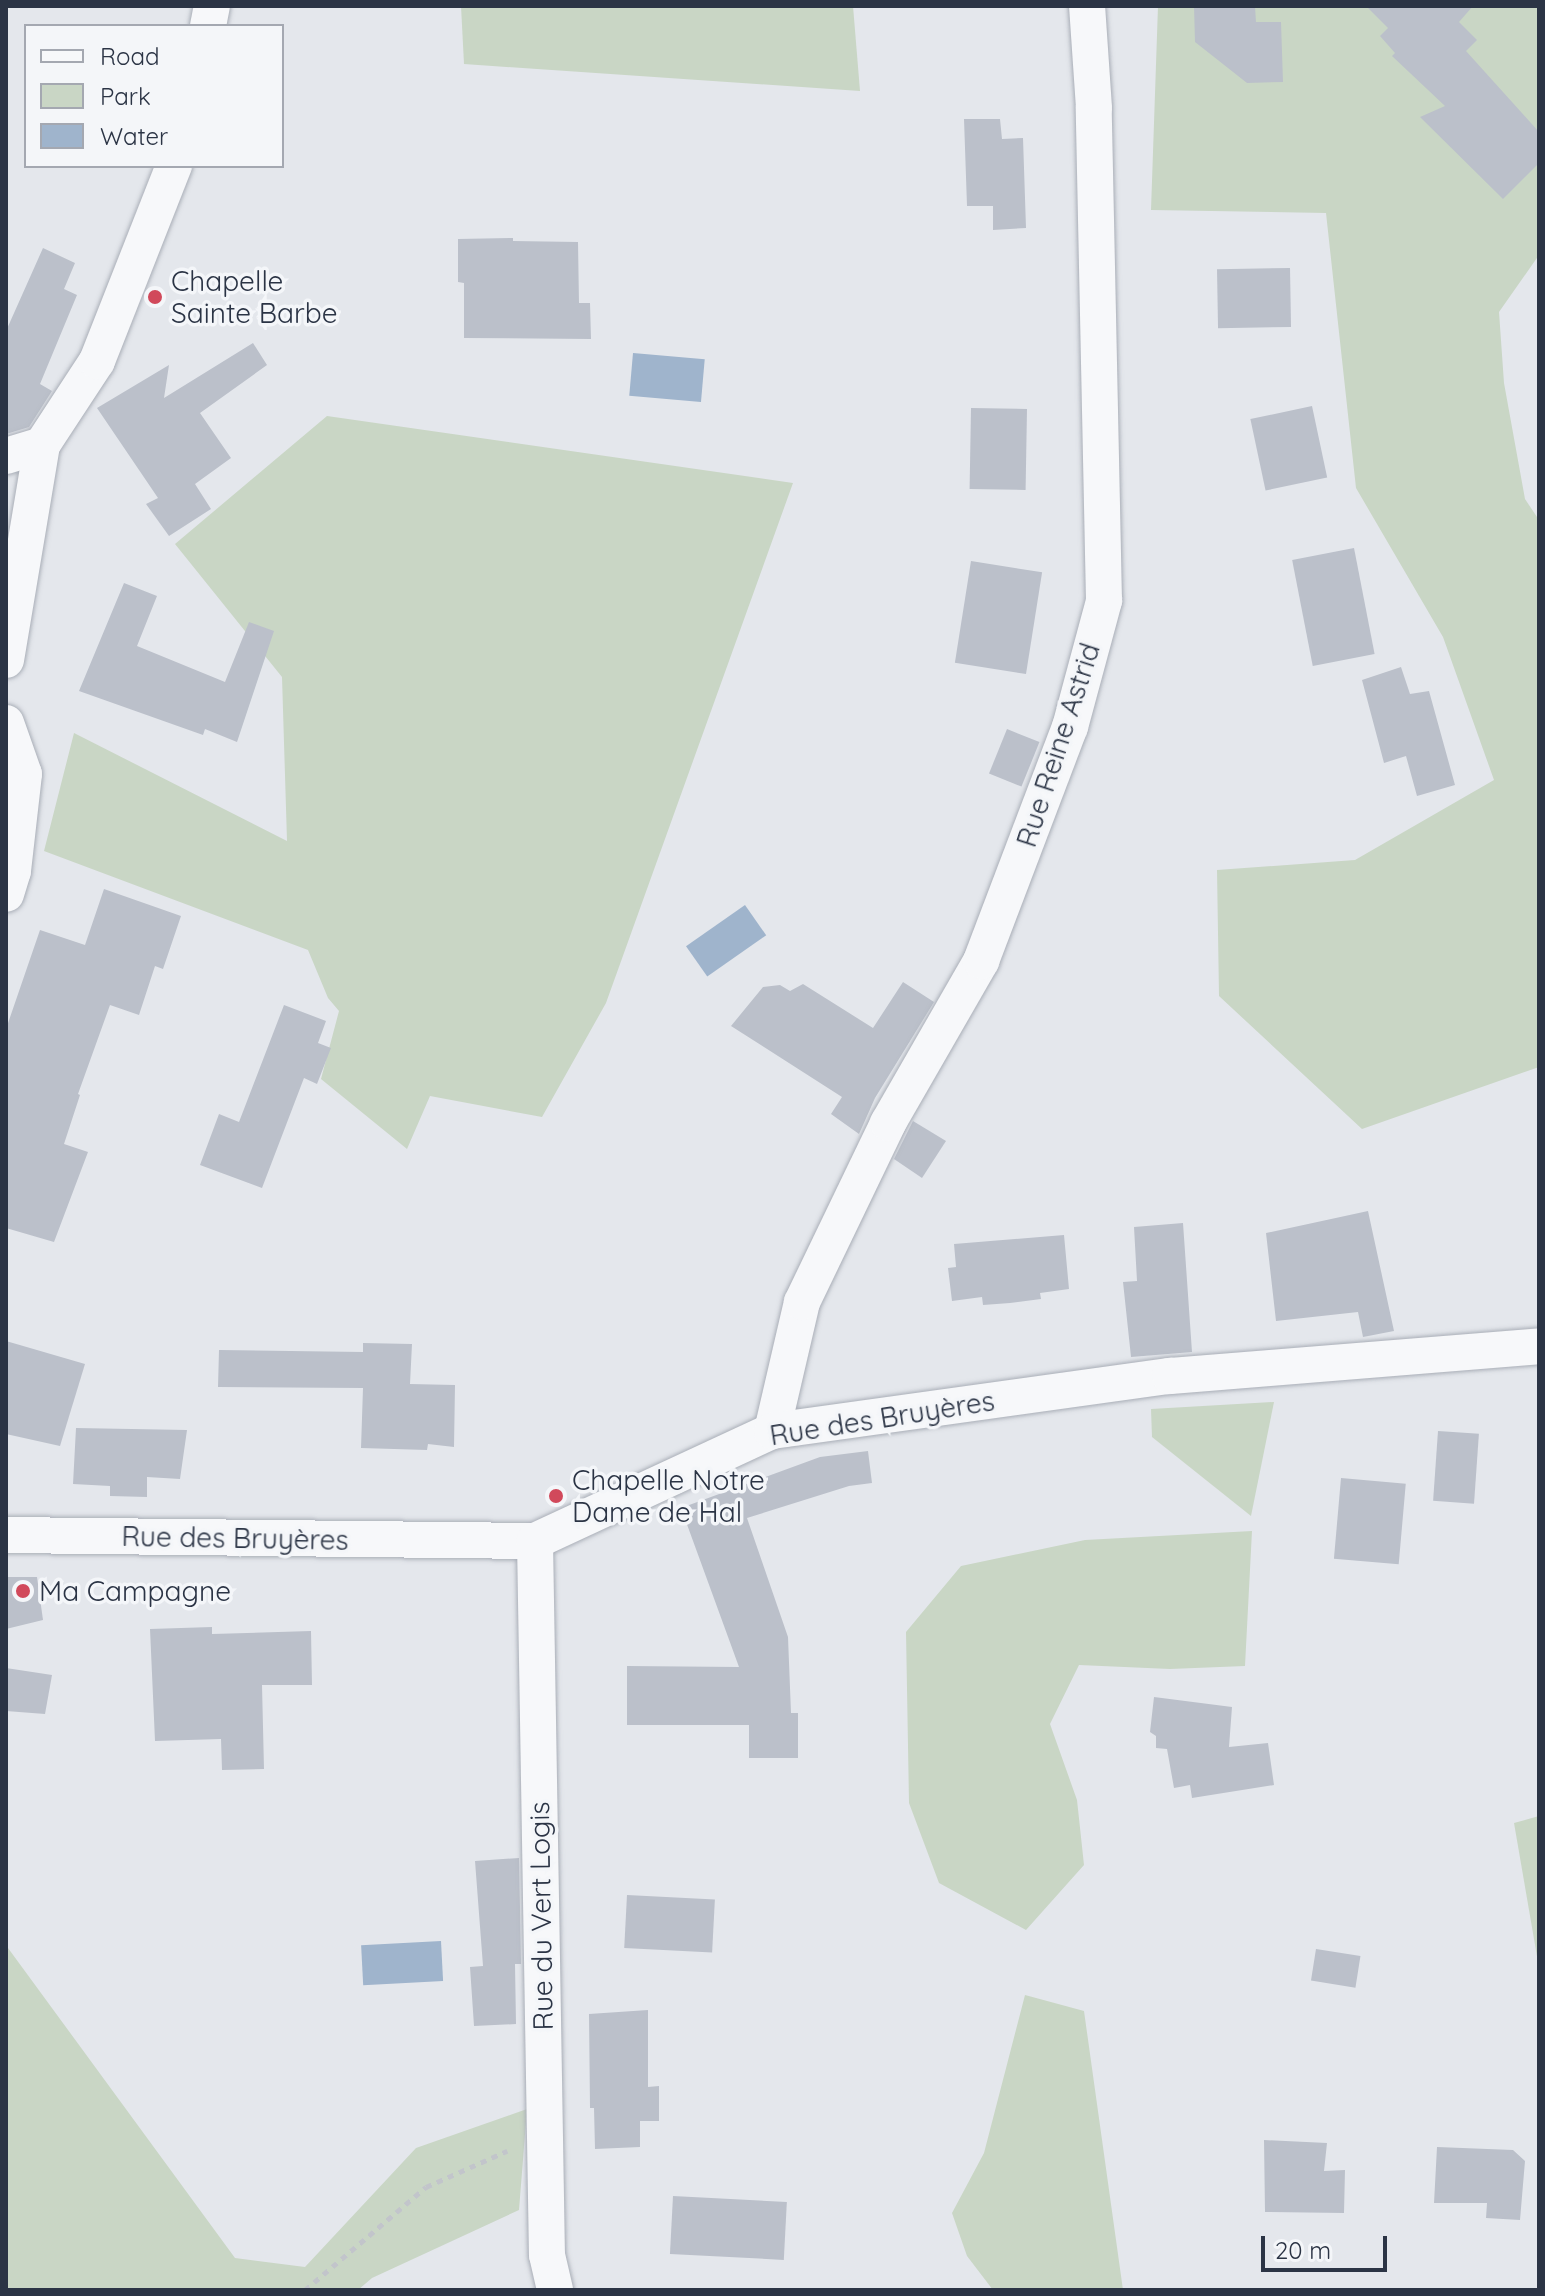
<!DOCTYPE html>
<html>
<head>
<meta charset="utf-8">
<style>
	body { margin:0 }
	#map { position:relative; width:1545px; height:2296px; overflow:hidden; background:#e4e7ec; font-family:Quicksand,sans-serif }
	div>[style] { position:absolute }
	.green>* { inset:0; background:#c9d6c5 }
	.water>* { inset:0; background:#9fb4cc; transform-origin:0 0 }
	.building>* { inset:0; background:#bbc0ca; transform-origin:0 0 }
	.path>* { height:5px; margin-top:-2.5px; transform-origin:0; background:repeating-linear-gradient(90deg,#c2c5cb 0 6px,transparent 0 12px) }
	.roads { filter:drop-shadow(0 0 2px #a9aeb7) drop-shadow(0 0 2px #a9aeb7) }
	.street>* { height:36px; margin:-18px; padding:0 18px; transform-origin:18px; border-radius:18px; background:#f7f8fa }
	.dots>* { width:22px; height:22px; translate:-50% -50%; box-sizing:border-box; border:4px solid #f4f6f9; border-radius:50% }
	span { translate:-50% -50%; white-space:nowrap; text-align:center; line-height:1.15; -webkit-text-stroke:7px #f4f6f9; paint-order:stroke }
	.poi-label { font-size:28px; color:#2b3445 }
	.left { translate:0 -50%; text-align:left }
	.street-label { font-size:28px; color:#2b3445 }
	.frame { position:absolute; inset:0; border:8px solid #2b3445; pointer-events:none }
	.legend { position:absolute; left:24px; top:24px; width:260px; height:144px; box-sizing:border-box; background:#f4f6f9; border:2px solid #a4a8b1; margin:0; padding:10px 14px; list-style:none; font-size:24px; color:#2b3445 }
	.legend li { display:flex; align-items:center; gap:16px; height:40px }
	.legend b { width:40px; border:2px solid #a4a8b1 }
	.scale { position:absolute; left:1261px; top:2236px; width:126px; height:36px; box-sizing:border-box; border:4px solid #2b3445; border-top:0; padding-left:10px; font-size:24px; line-height:28px; white-space:nowrap; color:#2b3445; -webkit-text-stroke:6px #f4f6f9; paint-order:stroke }
</style>
</head>
<body>
<div id="map">
	<div class="green">
		<div style="clip-path:polygon(461px 6px,853px 6px,860px 91px,464px 64px)"></div>
		<div style="clip-path:polygon(1158px 6px,1539px 6px,1539px 255px,1499px 312px,1504px 383px,1525px 499px,1539px 520px,1539px 1067px,1362px 1129px,1219px 996px,1217px 870px,1355px 860px,1494px 780px,1443px 637px,1356px 488px,1326px 213px,1151px 210px)"></div>
		<div style="clip-path:polygon(327px 416px,793px 483px,606px 1003px,542px 1117px,430px 1096px,407px 1149px,321px 1079px,339px 1011px,328px 998px,308px 950px,44px 851px,74px 733px,287px 841px,282px 677px,175px 544px)"></div>
		<div style="clip-path:polygon(1274px 1402px,1251px 1516px,1152px 1437px,1151px 1409px)"></div>
		<div style="clip-path:polygon(1252px 1531px,1245px 1666px,1170px 1669px,1079px 1665px,1050px 1724px,1077px 1800px,1084px 1865px,1026px 1930px,939px 1883px,909px 1803px,906px 1632px,961px 1566px,1085px 1540px)"></div>
		<div style="clip-path:polygon(1539px 1816px,1539px 1968px,1514px 1823px)"></div>
		<div style="clip-path:polygon(8px 1948px,235px 2258px,305px 2267px,416px 2148px,527px 2109px,519px 2210px,372px 2278px,358px 2290px,6px 2290px)"></div>
		<div style="clip-path:polygon(1025px 1995px,1084px 2011px,1123px 2290px,993px 2290px,967px 2256px,952px 2213px,984px 2153px)"></div>
	</div>
	<div class="water">
		<div style="left:633px;top:353px;width:72px;height:43px;rotate:5deg"></div>
		<div style="left:745px;top:905px;width:37px;height:72px;rotate:55deg"></div>
		<div style="left:441px;top:1941px;width:40px;height:80px;rotate:87deg"></div>
	</div>
	<div class="building">
		<div style="clip-path:polygon(1194px 6px,1255px 6px,1256px 22px,1281px 22px,1283px 82px,1247px 83px,1195px 42px)"></div>
		<div style="clip-path:polygon(1366px 6px,1473px 6px,1459px 22px,1477px 40px,1466px 51px,1539px 132px,1539px 163px,1503px 199px,1420px 117px,1445px 106px,1392px 56px,1395px 53px,1380px 36px,1388px 28px)"></div>
		<div style="clip-path:polygon(964px 119px,1000px 119px,1002px 139px,1023px 138px,1026px 228px,993px 230px,993px 206px,967px 206px)"></div>
		<div style="clip-path:polygon(513px 238px,513px 241px,578px 242px,579px 303px,590px 303px,591px 339px,464px 338px,464px 283px,458px 282px,458px 239px)"></div>
		<div style="clip-path:polygon(43px 248px,75px 263px,64px 289px,77px 295px,40px 384px,52px 391px,29px 427px,6px 434px,6px 331px)"></div>
		<div style="left:1290px;top:268px;width:59px;height:73px;rotate:89deg"></div>
		<div style="clip-path:polygon(253px 343px,267px 365px,200px 413px,231px 458px,195px 484px,211px 509px,169px 536px,146px 504px,158px 498px,97px 408px,169px 365px,164px 398px)"></div>
		<div style="left:1312px;top:406px;width:73px;height:63px;rotate:78deg"></div>
		<div style="left:1027px;top:409px;width:81px;height:56px;rotate:91deg"></div>
		<div style="left:1354px;top:548px;width:108px;height:63px;rotate:79deg"></div>
		<div style="left:971px;top:561px;width:72px;height:103px;rotate:9deg"></div>
		<div style="clip-path:polygon(124px 583px,157px 596px,137px 646px,225px 682px,249px 622px,274px 631px,237px 742px,205px 729px,203px 735px,79px 691px)"></div>
		<div style="clip-path:polygon(1401px 667px,1410px 694px,1429px 691px,1455px 785px,1417px 796px,1406px 756px,1384px 763px,1362px 680px)"></div>
		<div style="left:1007px;top:729px;width:35px;height:48px;rotate:22deg"></div>
		<div style="clip-path:polygon(104px 889px,181px 916px,163px 969px,155px 966px,139px 1015px,110px 1005px,78px 1094px,80px 1095px,64px 1144px,88px 1152px,54px 1242px,6px 1228px,6px 1029px,40px 930px,85px 945px)"></div>
		<div style="clip-path:polygon(903px 982px,934px 1002px,875px 1098px,859px 1134px,831px 1114px,842px 1097px,731px 1026px,763px 987px,780px 985px,790px 991px,803px 984px,873px 1028px)"></div>
		<div style="clip-path:polygon(284px 1005px,326px 1021px,318px 1043px,331px 1048px,317px 1084px,304px 1078px,262px 1188px,200px 1165px,219px 1114px,239px 1122px)"></div>
		<div style="clip-path:polygon(913px 1121px,946px 1141px,922px 1178px,894px 1159px)"></div>
		<div style="clip-path:polygon(1368px 1211px,1394px 1331px,1363px 1337px,1358px 1312px,1276px 1321px,1266px 1233px)"></div>
		<div style="clip-path:polygon(1183px 1223px,1192px 1352px,1131px 1357px,1123px 1282px,1137px 1281px,1134px 1227px)"></div>
		<div style="clip-path:polygon(1064px 1235px,1069px 1289px,1040px 1293px,1041px 1299px,1010px 1303px,983px 1305px,982px 1297px,952px 1301px,948px 1268px,956px 1267px,954px 1244px)"></div>
		<div style="clip-path:polygon(6px 1341px,85px 1364px,60px 1446px,6px 1434px)"></div>
		<div style="clip-path:polygon(363px 1343px,412px 1344px,410px 1384px,455px 1385px,454px 1447px,428px 1444px,427px 1450px,361px 1448px,363px 1388px,218px 1387px,219px 1350px,363px 1352px)"></div>
		<div style="clip-path:polygon(76px 1428px,187px 1430px,180px 1479px,147px 1477px,147px 1497px,110px 1496px,110px 1486px,73px 1484px)"></div>
		<div style="left:1438px;top:1431px;width:41px;height:70px;rotate:4deg"></div>
		<div style="clip-path:polygon(868px 1451px,872px 1483px,849px 1486px,747px 1518px,788px 1637px,791px 1713px,798px 1713px,798px 1758px,749px 1758px,749px 1725px,627px 1725px,627px 1666px,739px 1667px,681px 1508px,820px 1457px)"></div>
		<div style="left:1341px;top:1478px;width:65px;height:81px;rotate:5deg"></div>
		<div style="clip-path:polygon(6px 1577px,37px 1577px,43px 1620px,6px 1629px)"></div>
		<div style="clip-path:polygon(212px 1627px,212px 1634px,311px 1631px,312px 1685px,262px 1685px,264px 1769px,222px 1770px,221px 1739px,155px 1741px,150px 1629px)"></div>
		<div style="clip-path:polygon(6px 1668px,52px 1675px,45px 1714px,6px 1711px)"></div>
		<div style="clip-path:polygon(1154px 1697px,1232px 1707px,1229px 1747px,1268px 1743px,1274px 1785px,1192px 1798px,1190px 1785px,1174px 1788px,1167px 1749px,1156px 1748px,1156px 1736px,1150px 1732px)"></div>
		<div style="clip-path:polygon(519px 1858px,521px 1964px,515px 1964px,516px 2024px,474px 2026px,470px 1967px,483px 1966px,475px 1861px)"></div>
		<div style="left:627px;top:1895px;width:88px;height:53px;rotate:3deg"></div>
		<div style="left:1316px;top:1949px;width:45px;height:32px;rotate:9deg"></div>
		<div style="clip-path:polygon(648px 2010px,648px 2087px,659px 2086px,659px 2121px,640px 2121px,640px 2147px,595px 2149px,594px 2108px,590px 2108px,589px 2014px)"></div>
		<div style="clip-path:polygon(1264px 2140px,1327px 2143px,1324px 2171px,1345px 2170px,1344px 2213px,1265px 2212px)"></div>
		<div style="clip-path:polygon(1437px 2147px,1513px 2150px,1525px 2161px,1520px 2220px,1486px 2218px,1487px 2203px,1434px 2203px)"></div>
		<div style="left:673px;top:2196px;width:114px;height:58px;rotate:3deg"></div>
	</div>
	<div class="path">
		<div style="left:305px;top:2290px;width:159px;rotate:-40.4deg"></div>
		<div style="left:426px;top:2187px;width:89px;rotate:-24deg"></div>
	</div>
	<div class="roads">
		<div class="street">
			<div style="left:208px;top:26px;width:20px;rotate:-79deg"></div>
			<div style="left:6px;top:456px;width:38px;rotate:-17deg"></div>
			<div style="left:42px;top:445px;width:100px;rotate:-56.8deg"></div>
			<div style="left:97px;top:361px;width:210px;rotate:-68.5deg"></div>
			<div style="left:6px;top:660px;width:218px;rotate:-80.5deg"></div>
			<div style="left:6px;top:723px;width:54px;rotate:70.6deg"></div>
			<div style="left:24px;top:774px;width:98px;rotate:96.5deg"></div>
			<div style="left:13px;top:871px;width:24px;rotate:107deg"></div>
			<div style="left:772px;top:1431px;width:132px;rotate:-76.9deg"></div>
			<div style="left:802px;top:1302px;width:199px;rotate:-64.3deg"></div>
			<div style="left:888px;top:1123px;width:187px;rotate:-60.1deg"></div>
			<div style="left:981px;top:961px;width:250px;rotate:-69.2deg"></div>
			<div style="left:1070px;top:727px;width:131px;rotate:-74.9deg"></div>
			<div style="left:1104px;top:601px;width:493px;rotate:-91.2deg"></div>
			<div style="left:1094px;top:108px;width:102px;rotate:-93.9deg"></div>
			<div style="left:6px;top:1535px;width:529px;rotate:0.65deg"></div>
			<div style="left:535px;top:1541px;width:261px;rotate:-24.9deg"></div>
			<div style="left:772px;top:1431px;width:402px;rotate:-7.9deg"></div>
			<div style="left:1170px;top:1376px;width:370px;rotate:-4.6deg"></div>
			<div style="left:535px;top:1541px;width:714px;rotate:89.04deg"></div>
			<div style="left:547px;top:2255px;width:36px;rotate:77deg"></div>
		</div>
	</div>
	<div class="dots">
		<div style="left:155px;top:297px;background:#d1495b"></div>
		<div style="left:556px;top:1496px;background:#d1495b"></div>
		<div style="left:23px;top:1591px;background:#d1495b"></div>
	</div>
	<div class="poi-label">
		<span class="left" style="left:171px;top:297px">Chapelle<br>Sainte Barbe</span>
		<span class="left" style="left:572px;top:1496px">Chapelle Notre<br>Dame de Hal</span>
		<span class="left" style="left:39px;top:1591px">Ma Campagne</span>
	</div>
	<div class="street-label">
		<span style="left:1058px;top:745px;rotate:-72deg">Rue Reine Astrid</span>
		<span style="left:882px;top:1418px;rotate:-9deg">Rue des Bruyères</span>
		<span style="left:235px;top:1538px;rotate:1deg">Rue des Bruyères</span>
		<span style="left:541px;top:1916px;rotate:-91deg">Rue du Vert Logis</span>
	</div>
	<div class="frame"></div>
	<ul class="legend">
	<li><b style="height:10px;background:#f7f8fa"></b>Road</li>
	<li><b style="height:22px;background:#c9d6c5"></b>Park</li>
	<li><b style="height:22px;background:#9fb4cc"></b>Water</li>
	</ul>
	<div class="scale">20 m</div>
</div>
</body>
</html>
